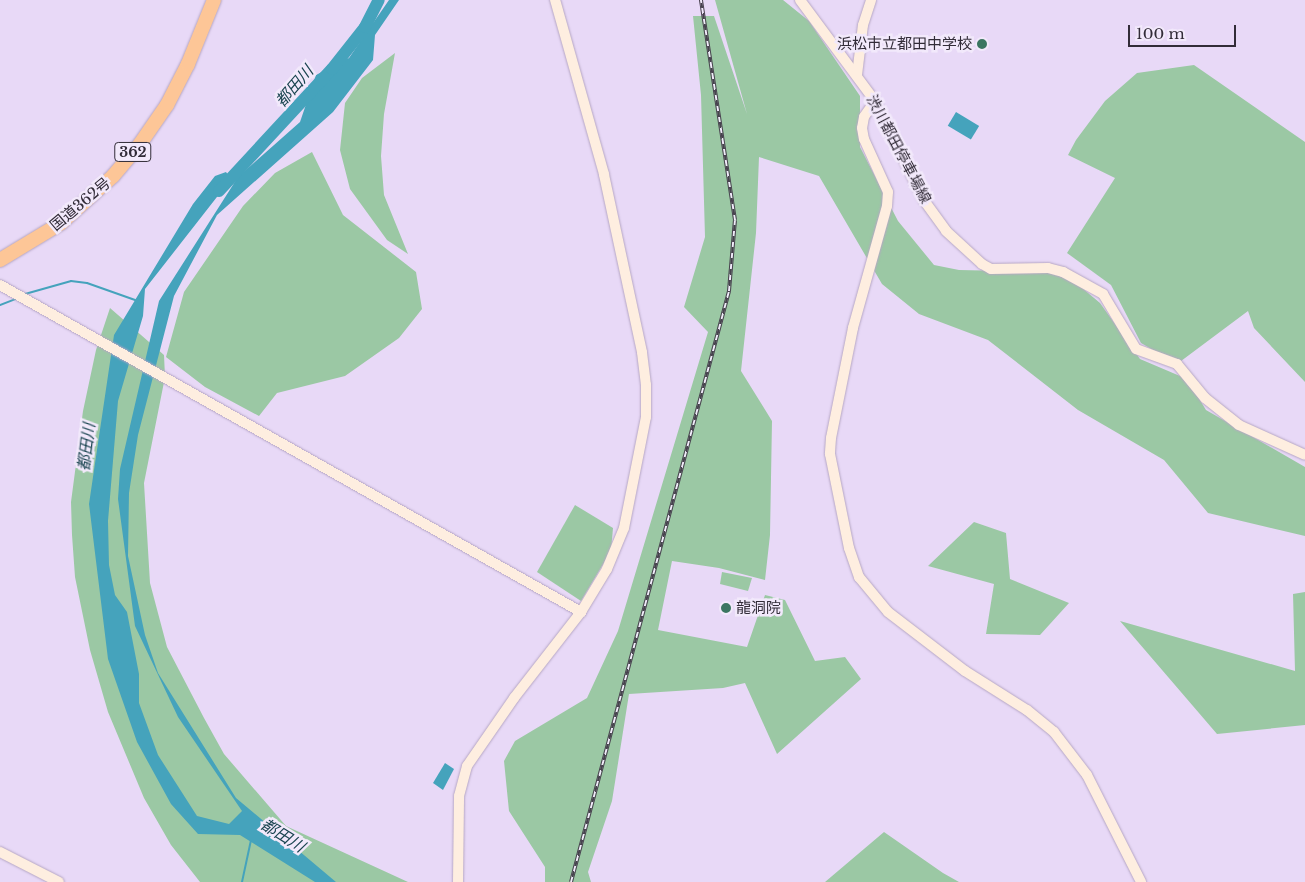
<!DOCTYPE html>
<html>
<head>
<meta charset="utf-8">
<style>
	body { margin:0 }
	#map { position:relative; width:1305px; height:882px; overflow:hidden; background:#e8d9f7; font-family:"Libre Baskerville","Noto Sans JP",serif }
	div>[style] { position:absolute }
	.green>* { inset:0; background:#9bc8a4 }
	.water>* { inset:0; background:#45a3bc; transform-origin:0 0 }
	.stream>* { height:2px; margin:-1px; padding:0 1px; transform-origin:1px; border-radius:1px; background:#45a3bc }
	.river>* { height:12px; margin:-6px; padding:0 6px; transform-origin:6px; border-radius:6px; background:#45a3bc }
	.roads { filter:drop-shadow(0 0 1px #b6a7c4) drop-shadow(0 0 1px #b6a7c4) }
	.secondary>* { height:10px; margin:-5px; padding:0 5px; transform-origin:5px; border-radius:5px; background:#feeee0 }
	.highway>* { height:14px; margin:-7px; padding:0 7px; transform-origin:7px; border-radius:7px; background:#fdc697 }
	.rail>* { height:4px; margin-top:-2px; transform-origin:0; background:repeating-linear-gradient(90deg,#f2e9fb 0 5.5px,#48414f 0 11px); box-sizing:border-box; border-block:1px solid #48414f }
	.dots>* { width:14px; height:14px; translate:-50% -50%; box-sizing:border-box; border:2px solid #f2e9fb; border-radius:50% }
	span { translate:-50% -50%; white-space:nowrap; text-align:center; line-height:1.15; -webkit-text-stroke:5px #f2e9fb; paint-order:stroke }
	.shield-label span { padding:1px 4px; background:#f2e9fb; border:1px solid; border-radius:4px; -webkit-text-stroke-width:0 }
	.shield-label { font-size:14px; color:#322c38; font-weight:700 }
	.poi-label { font-size:15px; color:#322c38 }
	.right { translate:-100% -50%; text-align:right }
	.left { translate:0 -50%; text-align:left }
	.street-label { font-size:15px; color:#322c38 }
	.water-label { font-size:16px; color:#1a4450; font-style:italic }
	.scale { position:absolute; left:1128px; top:25px; width:108px; height:22px; box-sizing:border-box; border:2px solid #322c38; border-top:0; padding-left:6px; font-size:15px; line-height:18px; white-space:nowrap; color:#322c38; -webkit-text-stroke:4px #f2e9fb; paint-order:stroke }
</style>
</head>
<body>
<div id="map">
	<div class="green">
		<div style="clip-path:polygon(715px 0,783px 0,809px 21px,860px 96px,860px 147px,898px 221px,934px 265px,959px 270px,1063px 272px,1100px 303px,1140px 359px,1187px 379px,1206px 410px,1305px 467px,1305px 536px,1208px 513px,1164px 460px,1078px 410px,988px 340px,919px 314px,882px 284px,819px 176px,759px 157px,756px 233px,741px 371px,772px 421px,770px 535px,765px 580px,719px 568px,672px 561px,658px 630px,747px 647px,765px 595px,785px 600px,815px 661px,845px 657px,861px 679px,777px 754px,745px 683px,723px 688px,629px 694px,612px 801px,588px 872px,591px 882px,545px 882px,545px 867px,509px 811px,504px 761px,515px 741px,587px 698px,618px 631px,708px 332px,684px 307px,705px 237px,701px 95px,693px 16px,714px 16px,747px 114px)"></div>
		<div style="clip-path:polygon(395px 53px,384px 114px,381px 156px,384px 195px,408px 254px,387px 240px,350px 189px,340px 150px,345px 103px,362px 78px)"></div>
		<div style="clip-path:polygon(1194px 65px,1305px 142px,1305px 382px,1254px 328px,1248px 311px,1177px 364px,1141px 343px,1111px 285px,1067px 253px,1115px 178px,1068px 155px,1076px 140px,1105px 101px,1137px 73px)"></div>
		<div style="clip-path:polygon(312px 152px,343px 215px,416px 272px,422px 309px,399px 338px,345px 376px,277px 393px,259px 416px,205px 387px,166px 357px,184px 292px,243px 206px,275px 173px)"></div>
		<div style="clip-path:polygon(110px 308px,164px 355px,165px 377px,144px 483px,150px 583px,167px 647px,204px 718px,224px 754px,286px 826px,408px 882px,200px 882px,171px 845px,144px 798px,108px 712px,90px 650px,75px 577px,72px 535px,71px 502px,83px 411px,96px 350px)"></div>
		<div style="clip-path:polygon(575px 505px,613px 528px,611px 551px,581px 601px,537px 572px)"></div>
		<div style="clip-path:polygon(974px 522px,1006px 533px,1010px 579px,1069px 603px,1040px 635px,986px 634px,994px 584px,928px 566px)"></div>
		<div style="clip-path:polygon(722px 572px,752px 578px,748px 591px,720px 584px)"></div>
		<div style="clip-path:polygon(1305px 592px,1305px 725px,1217px 734px,1120px 621px,1295px 671px,1293px 594px)"></div>
		<div style="clip-path:polygon(884px 832px,943px 873px,959px 882px,825px 882px)"></div>
	</div>
	<div class="water">
		<div style="clip-path:polygon(389px 0,399px 0,375px 35px,373px 60px,333px 112px,217px 215px,174px 296px,138px 435px,129px 493px,128px 556px,145px 635px,158px 673px,236px 798px,336px 882px,315px 882px,240px 835px,198px 834px,171px 804px,137px 742px,108px 659px,89px 504px,114px 335px,193px 204px,215px 176px,226px 172px,231px 179px,145px 289px,143px 316px,118px 401px,108px 521px,109px 565px,115px 595px,127px 612px,139px 674px,139px 703px,158px 755px,197px 816px,229px 824px,242px 811px,178px 717px,135px 626px,118px 499px,120px 469px,159px 301px,238px 177px,300px 122px,316px 75px,349px 58px)"></div>
		<div style="left:956px;top:112px;width:27px;height:16px;rotate:31deg"></div>
		<div style="clip-path:polygon(445px 763px,454px 769px,443px 790px,433px 783px)"></div>
	</div>
	<div class="stream">
		<div style="left:25px;top:294px;width:48px;rotate:-15.8deg"></div>
		<div style="left:71px;top:281px;width:16px;rotate:7deg"></div>
		<div style="left:87px;top:283px;width:51px;rotate:19.5deg"></div>
		<div style="left:0;top:305px;width:17px;rotate:-21deg"></div>
		<div style="left:242px;top:882px;width:43px;rotate:-77.9deg"></div>
	</div>
	<div class="river">
		<div style="left:219px;top:191px;width:166px;rotate:-47.2deg"></div>
		<div style="left:332px;top:69px;width:53px;rotate:-51.8deg"></div>
		<div style="left:365px;top:27px;width:30px;rotate:-63deg"></div>
	</div>
	<div class="roads">
		<div class="secondary">
			<div style="left:800px;top:0;width:126px;rotate:53.4deg"></div>
			<div style="left:875px;top:101px;width:109px;rotate:63.9deg"></div>
			<div style="left:923px;top:199px;width:39px;rotate:54deg"></div>
			<div style="left:946px;top:231px;width:49px;rotate:42.5deg"></div>
			<div style="left:982px;top:264px;width:10px;rotate:29deg"></div>
			<div style="left:991px;top:269px;width:57px;rotate:-1deg"></div>
			<div style="left:1048px;top:268px;width:16px;rotate:15deg"></div>
			<div style="left:1063px;top:272px;width:46px;rotate:28.8deg"></div>
			<div style="left:1103px;top:294px;width:64px;rotate:59deg"></div>
			<div style="left:1136px;top:349px;width:44px;rotate:20.1deg"></div>
			<div style="left:1177px;top:364px;width:44px;rotate:50.5deg"></div>
			<div style="left:1205px;top:398px;width:43px;rotate:38.5deg"></div>
			<div style="left:1239px;top:425px;width:72px;rotate:24.4deg"></div>
			<div style="left:857px;top:75px;width:50px;rotate:-83.2deg"></div>
			<div style="left:863px;top:25px;width:26px;rotate:-72deg"></div>
			<div style="left:875px;top:101px;width:19px;rotate:125deg"></div>
			<div style="left:864px;top:117px;width:11px;rotate:100deg"></div>
			<div style="left:862px;top:128px;width:11px;rotate:80deg"></div>
			<div style="left:864px;top:139px;width:58px;rotate:65.6deg"></div>
			<div style="left:888px;top:192px;width:14px;rotate:94deg"></div>
			<div style="left:887px;top:206px;width:127px;rotate:105.6deg"></div>
			<div style="left:853px;top:328px;width:112px;rotate:101.3deg"></div>
			<div style="left:831px;top:438px;width:16px;rotate:94deg"></div>
			<div style="left:830px;top:454px;width:96px;rotate:78.6deg"></div>
			<div style="left:849px;top:548px;width:31px;rotate:71deg"></div>
			<div style="left:859px;top:577px;width:45px;rotate:50.4deg"></div>
			<div style="left:888px;top:612px;width:97px;rotate:37.5deg"></div>
			<div style="left:965px;top:671px;width:73px;rotate:32.2deg"></div>
			<div style="left:1027px;top:710px;width:35px;rotate:39deg"></div>
			<div style="left:1054px;top:732px;width:54px;rotate:52.5deg"></div>
			<div style="left:1087px;top:775px;width:120px;rotate:63.2deg"></div>
			<div style="left:0;top:285px;width:667px;rotate:29.37deg"></div>
			<div style="left:0;top:852px;width:66px;rotate:27deg"></div>
			<div style="left:458px;top:882px;width:86px;rotate:-89.3deg"></div>
			<div style="left:459px;top:796px;width:31px;rotate:-75deg"></div>
			<div style="left:467px;top:766px;width:83px;rotate:-55.3deg"></div>
			<div style="left:514px;top:698px;width:109px;rotate:-52.1deg"></div>
			<div style="left:581px;top:612px;width:50px;rotate:-58.8deg"></div>
			<div style="left:607px;top:569px;width:44px;rotate:-67.5deg"></div>
			<div style="left:624px;top:528px;width:113px;rotate:-78.8deg"></div>
			<div style="left:646px;top:417px;width:32px;rotate:-90deg"></div>
			<div style="left:646px;top:385px;width:33px;rotate:-97deg"></div>
			<div style="left:642px;top:352px;width:182px;rotate:-102.1deg"></div>
			<div style="left:604px;top:174px;width:181px;rotate:-105.7deg"></div>
		</div>
		<div class="highway">
			<div style="left:0;top:260px;width:71px;rotate:-31.2deg"></div>
			<div style="left:61px;top:223px;width:70px;rotate:-42.1deg"></div>
			<div style="left:113px;top:176px;width:42px;rotate:-49.8deg"></div>
			<div style="left:140px;top:144px;width:47px;rotate:-55.3deg"></div>
			<div style="left:167px;top:105px;width:46px;rotate:-62.9deg"></div>
			<div style="left:188px;top:64px;width:69px;rotate:-67.9deg"></div>
		</div>
	</div>
	<div class="rail">
		<div style="left:571px;top:882px;width:612px;rotate:-75.03deg"></div>
		<div style="left:729px;top:291px;width:71px;rotate:-85.2deg"></div>
		<div style="left:735px;top:220px;width:223px;rotate:-98.8deg"></div>
	</div>
	<div class="dots">
		<div style="left:982px;top:44px;background:#3b7661"></div>
		<div style="left:726px;top:608px;background:#3b7661"></div>
	</div>
	<div class="shield-label">
		<span style="left:133px;top:152px">362</span>
	</div>
	<div class="poi-label">
		<span class="right" style="left:972px;top:44px">浜松市立都田中学校</span>
		<span class="left" style="left:736px;top:608px">龍洞院</span>
	</div>
	<div class="street-label">
		<span style="left:899px;top:149px;rotate:62deg">渋川都田停車場線</span>
		<span style="left:80px;top:204px;rotate:-40deg">国道362号</span>
	</div>
	<div class="water-label">
		<span style="left:294px;top:86px;rotate:-49deg">都田川</span>
		<span style="left:86px;top:447px;rotate:-83deg">都田川</span>
		<span style="left:283px;top:835px;rotate:32deg">都田川</span>
	</div>
	<div class="scale">100 m</div>
</div>
</body>
</html>
